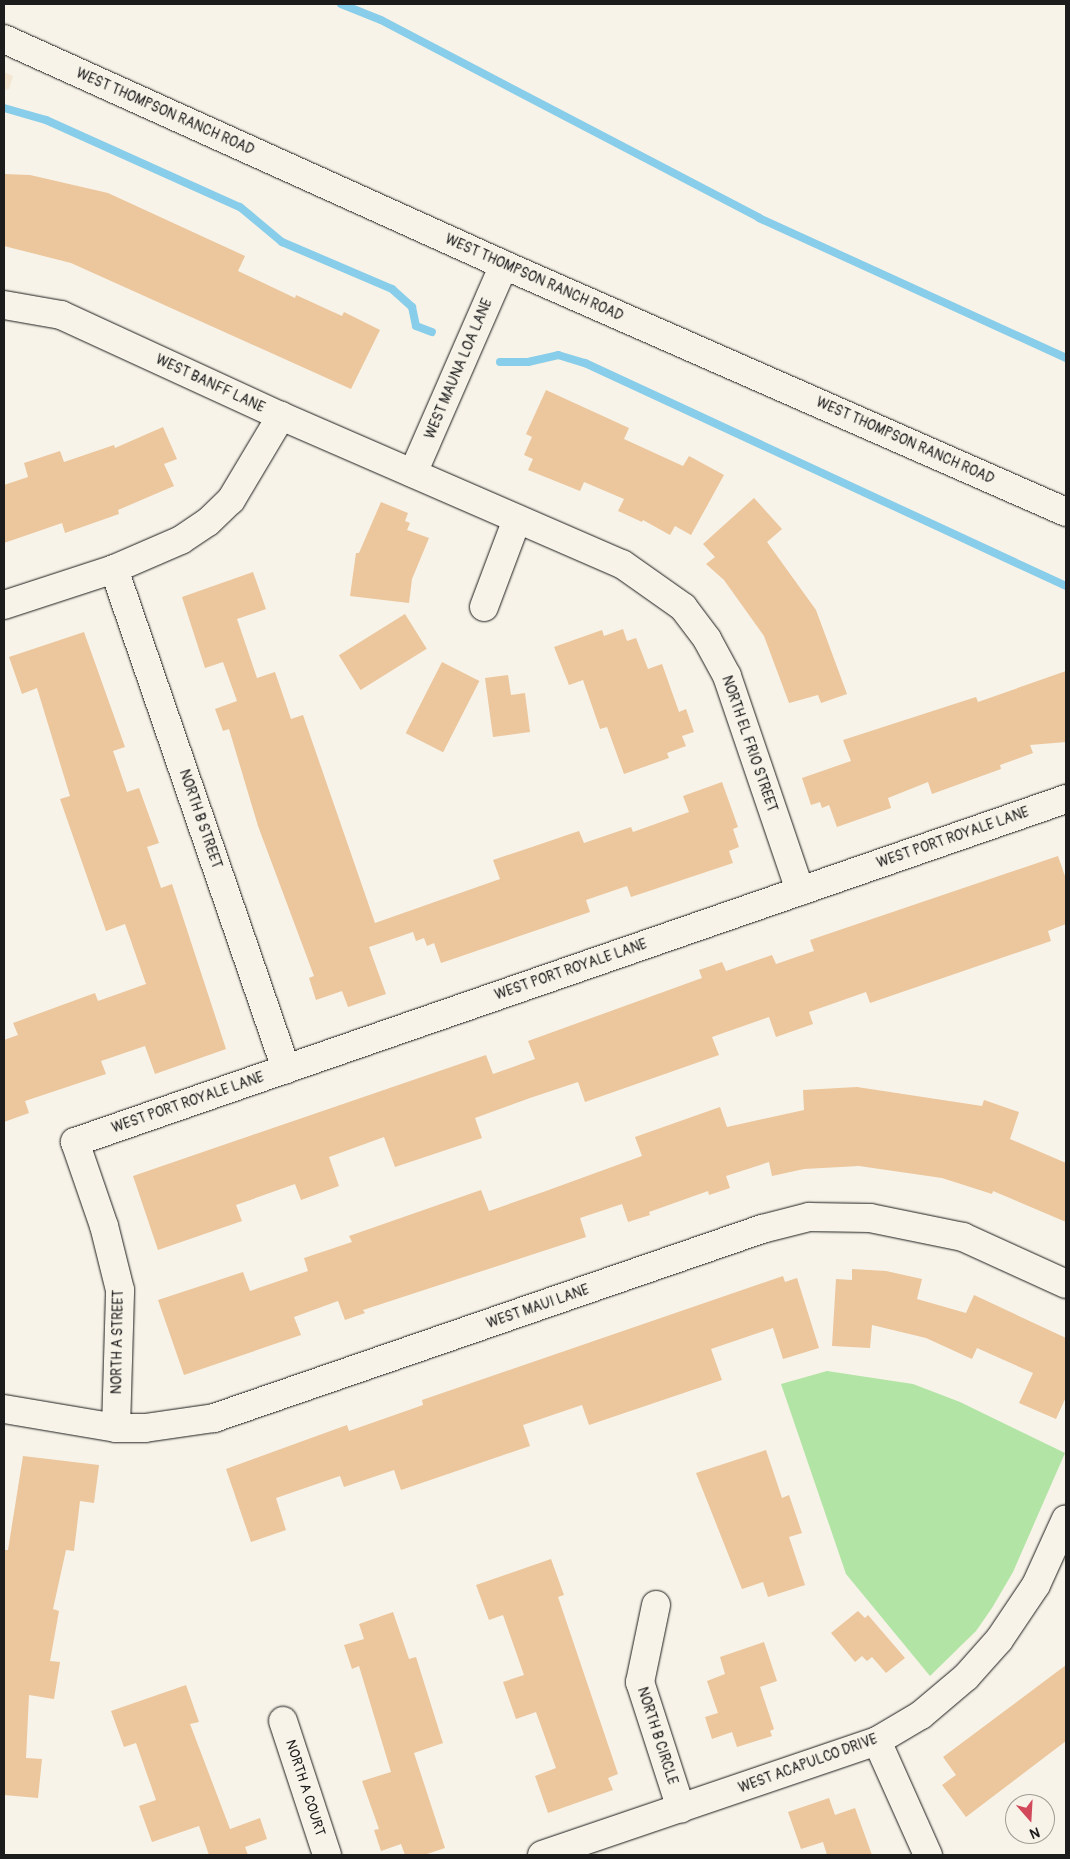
<!DOCTYPE html>
<html>
<head>
<meta charset="utf-8">
<style>
	body { margin:0 }
	#map { position:relative; width:1070px; height:1859px; overflow:hidden; background:#f7f3e8; font-family:Pangolin,sans-serif }
	div>[style] { position:absolute }
	.built>* { inset:0; background:#f4e6d1 }
	.green>* { inset:0; background:#b2e4a5 }
	.stream>* { height:8px; margin:-4px; padding:0 4px; transform-origin:4px; border-radius:4px; background:#88cde9 }
	.building>* { inset:0; background:#ecc69c; transform-origin:0 0 }
	.roads { filter:drop-shadow(0 0 1px #1c1c1c) drop-shadow(0 0 1px #1c1c1c) }
	.street>* { height:28px; margin:-14px; padding:0 14px; transform-origin:14px; border-radius:14px; background:#f7f3e8 }
	.secondary>* { height:28px; margin:-14px; padding:0 14px; transform-origin:14px; border-radius:14px; background:#f7f3e8 }
	span { translate:-50% -50%; white-space:nowrap; text-align:center; line-height:1.15; -webkit-text-stroke:4px #f7f3e8; paint-order:stroke }
	.street-label { font-size:14px; color:#1c1c1c }
	.frame { position:absolute; inset:0; border:5px solid #1c1c1c; pointer-events:none }
	.north { position:absolute; left:1005px; top:1794px; width:50px; height:50px; box-sizing:border-box; background:#f7f3e8; border:1px solid #9f9d96; border-radius:50%; rotate:161deg; font-size:14px; font-weight:700; line-height:20px; text-align:center; color:#1c1c1c }
	.north::after { content:''; display:block; margin:auto; width:18px; height:22px; background:#d1495b; clip-path:polygon(50% 0,100% 100%,50% 72%,0 100%) }
</style>
</head>
<body>
<div id="map">
	<div class="built">
		<div style="clip-path:polygon(4px 72px,13px 76px,9px 89px,4px 90px)"></div>
	</div>
	<div class="green">
		<div style="clip-path:polygon(827px 1371px,913px 1384px,960px 1402px,1065px 1453px,1013px 1572px,992px 1608px,976px 1631px,930px 1676px,846px 1574px,781px 1384px)"></div>
	</div>
	<div class="stream">
		<div style="left:341px;top:4px;width:43px;rotate:21.8deg"></div>
		<div style="left:381px;top:20px;width:427px;rotate:27.6deg"></div>
		<div style="left:759px;top:218px;width:337px;rotate:24.5deg"></div>
		<div style="left:4px;top:108px;width:44px;rotate:15.9deg"></div>
		<div style="left:46px;top:120px;width:213px;rotate:24.2deg"></div>
		<div style="left:240px;top:207px;width:55px;rotate:39.8deg"></div>
		<div style="left:282px;top:242px;width:120px;rotate:23.1deg"></div>
		<div style="left:392px;top:289px;width:27px;rotate:42deg"></div>
		<div style="left:412px;top:307px;width:19px;rotate:78deg"></div>
		<div style="left:416px;top:326px;width:17px;rotate:21deg"></div>
		<div style="left:500px;top:362px;width:28px"></div>
		<div style="left:528px;top:362px;width:31px;rotate:-13deg"></div>
		<div style="left:558px;top:355px;width:28px;rotate:17deg"></div>
		<div style="left:585px;top:363px;width:530px;rotate:24.87deg"></div>
	</div>
	<div class="building">
		<div style="clip-path:polygon(4px 174px,30px 175px,108px 193px,245px 256px,238px 271px,295px 298px,296px 295px,342px 316px,344px 312px,380px 330px,351px 389px,71px 263px,4px 246px)"></div>
		<div style="clip-path:polygon(546px 390px,629px 428px,624px 439px,683px 466px,689px 456px,724px 475px,691px 535px,675px 526px,670px 535px,643px 520px,642px 522px,618px 511px,624px 499px,584px 482px,580px 491px,528px 470px,533px 459px,524px 455px,532px 437px,526px 434px)"></div>
		<div style="clip-path:polygon(163px 427px,177px 459px,164px 464px,174px 486px,118px 510px,119px 514px,65px 533px,62px 523px,4px 543px,4px 485px,28px 477px,24px 463px,60px 451px,64px 462px,114px 445px,115px 448px)"></div>
		<div style="clip-path:polygon(754px 498px,782px 529px,767px 542px,816px 610px,847px 694px,821px 703px,818px 695px,789px 703px,764px 636px,724px 580px,706px 564px,715px 557px,703px 544px)"></div>
		<div style="clip-path:polygon(381px 502px,408px 513px,405px 521px,410px 523px,407px 530px,429px 538px,412px 579px,409px 603px,350px 596px,356px 553px,359px 553px)"></div>
		<div style="clip-path:polygon(253px 572px,266px 609px,237px 619px,257px 678px,275px 672px,291px 719px,303px 715px,375px 923px,500px 879px,493px 860px,532px 847px,579px 831px,584px 843px,631px 827px,633px 832px,689px 812px,683px 796px,722px 782px,738px 827px,733px 829px,739px 847px,729px 851px,733px 863px,631px 897px,627px 886px,586px 900px,590px 912px,441px 963px,434px 943px,427px 946px,424px 938px,416px 941px,413px 932px,369px 947px,386px 994px,348px 1007px,342px 991px,316px 1000px,309px 978px,314px 976px,258px 826px,229px 729px,223px 731px,215px 709px,237px 701px,223px 662px,205px 668px,182px 597px)"></div>
		<div style="left:405px;top:614px;width:41px;height:78px;rotate:58deg"></div>
		<div style="clip-path:polygon(623px 629px,627px 641px,636px 638px,648px 669px,662px 664px,679px 712px,686px 709px,694px 732px,682px 736px,686px 746px,667px 753px,669px 758px,624px 774px,607px 727px,600px 729px,583px 680px,569px 685px,554px 647px,602px 630px,604px 636px)"></div>
		<div style="clip-path:polygon(84px 632px,125px 747px,113px 751px,127px 792px,139px 788px,159px 843px,147px 847px,161px 888px,172px 884px,226px 1049px,155px 1074px,145px 1046px,101px 1061px,106px 1074px,25px 1101px,29px 1113px,4px 1122px,4px 1040px,18px 1035px,13px 1023px,95px 993px,98px 1001px,146px 984px,125px 924px,106px 931px,60px 799px,70px 796px,37px 688px,22px 694px,9px 657px)"></div>
		<div style="left:442px;top:662px;width:42px;height:80px;rotate:27deg"></div>
		<div style="clip-path:polygon(1066px 671px,1066px 742px,1030px 745px,1033px 753px,1000px 765px,1001px 769px,932px 794px,928px 782px,888px 798px,891px 808px,837px 827px,829px 805px,822px 808px,820px 802px,811px 805px,802px 778px,851px 761px,843px 740px,976px 697px,978px 702px)"></div>
		<div style="clip-path:polygon(508px 675px,511px 695px,525px 693px,530px 732px,493px 737px,485px 678px)"></div>
		<div style="clip-path:polygon(1058px 856px,1066px 879px,1066px 924px,1048px 931px,1051px 941px,870px 1003px,866px 992px,809px 1012px,813px 1024px,776px 1037px,769px 1017px,712px 1037px,719px 1055px,585px 1102px,578px 1082px,530px 1098px,475px 1118px,482px 1138px,395px 1167px,384px 1137px,329px 1157px,339px 1186px,301px 1200px,295px 1184px,236px 1205px,242px 1221px,158px 1250px,133px 1176px,486px 1055px,493px 1074px,535px 1059px,528px 1041px,702px 978px,699px 970px,722px 962px,726px 971px,772px 955px,776px 964px,814px 951px,810px 940px)"></div>
		<div style="clip-path:polygon(857px 1087px,982px 1106px,984px 1100px,1019px 1112px,1010px 1139px,1066px 1163px,1066px 1222px,993px 1191px,992px 1194px,942px 1178px,859px 1166px,804px 1169px,772px 1176px,769px 1162px,726px 1176px,730px 1188px,709px 1195px,708px 1191px,649px 1212px,650px 1215px,628px 1222px,622px 1204px,580px 1218px,586px 1237px,363px 1310px,365px 1313px,345px 1320px,338px 1301px,294px 1317px,301px 1335px,184px 1375px,158px 1300px,243px 1272px,250px 1291px,308px 1271px,304px 1258px,352px 1242px,349px 1236px,481px 1190px,489px 1211px,546px 1191px,642px 1156px,635px 1137px,720px 1107px,727px 1127px,804px 1110px,803px 1090px)"></div>
		<div style="clip-path:polygon(852px 1269px,886px 1271px,922px 1279px,917px 1299px,966px 1313px,974px 1295px,1066px 1338px,1066px 1397px,1056px 1419px,1019px 1403px,1033px 1373px,977px 1348px,972px 1359px,926px 1338px,872px 1325px,870px 1348px,832px 1346px,836px 1279px,852px 1280px)"></div>
		<div style="clip-path:polygon(783px 1276px,785px 1282px,797px 1278px,819px 1348px,783px 1359px,773px 1328px,711px 1349px,722px 1380px,589px 1425px,582px 1405px,523px 1425px,530px 1446px,401px 1490px,394px 1470px,344px 1487px,340px 1476px,276px 1498px,286px 1530px,251px 1542px,226px 1469px,347px 1425px,349px 1431px,423px 1405px,422px 1400px)"></div>
		<div style="clip-path:polygon(766px 1450px,782px 1498px,789px 1495px,802px 1533px,789px 1537px,805px 1585px,768px 1597px,763px 1582px,742px 1589px,696px 1473px)"></div>
		<div style="clip-path:polygon(23px 1456px,99px 1465px,94px 1503px,80px 1501px,74px 1551px,66px 1550px,53px 1609px,59px 1611px,50px 1661px,60px 1662px,54px 1699px,29px 1695px,26px 1758px,42px 1759px,38px 1798px,4px 1795px,4px 1550px,8px 1550px)"></div>
		<div style="clip-path:polygon(551px 1559px,564px 1595px,558px 1597px,618px 1774px,608px 1778px,613px 1790px,548px 1813px,535px 1776px,556px 1768px,536px 1712px,516px 1719px,503px 1682px,524px 1675px,503px 1615px,489px 1620px,476px 1585px)"></div>
		<div style="clip-path:polygon(858px 1611px,865px 1618px,868px 1615px,905px 1658px,886px 1673px,872px 1657px,867px 1661px,862px 1656px,855px 1662px,831px 1633px)"></div>
		<div style="clip-path:polygon(393px 1612px,409px 1659px,416px 1657px,443px 1743px,414px 1753px,445px 1848px,424px 1855px,405px 1855px,401px 1844px,381px 1851px,374px 1830px,379px 1829px,362px 1781px,391px 1772px,359px 1666px,352px 1669px,344px 1645px,364px 1639px,359px 1624px)"></div>
		<div style="clip-path:polygon(764px 1642px,777px 1681px,760px 1687px,774px 1729px,770px 1731px,772px 1736px,737px 1747px,732px 1732px,712px 1739px,705px 1717px,718px 1713px,707px 1681px,725px 1674px,720px 1657px)"></div>
		<div style="clip-path:polygon(1066px 1665px,1066px 1741px,966px 1817px,942px 1785px,956px 1775px,943px 1757px)"></div>
		<div style="clip-path:polygon(186px 1685px,199px 1722px,190px 1724px,230px 1829px,260px 1818px,267px 1839px,245px 1847px,248px 1855px,209px 1855px,199px 1826px,152px 1842px,139px 1806px,156px 1800px,136px 1743px,124px 1747px,111px 1711px)"></div>
		<div style="clip-path:polygon(829px 1798px,835px 1815px,855px 1808px,872px 1855px,827px 1855px,823px 1842px,801px 1849px,788px 1812px)"></div>
	</div>
	<div class="roads">
		<div class="street">
			<div style="left:4px;top:305px;width:58px;rotate:10deg"></div>
			<div style="left:61px;top:315px;width:242px;rotate:24.7deg"></div>
			<div style="left:281px;top:416px;width:372px;rotate:23.5deg"></div>
			<div style="left:622px;top:564px;width:75px;rotate:35.2deg"></div>
			<div style="left:683px;top:607px;width:40px;rotate:53deg"></div>
			<div style="left:707px;top:639px;width:42px;rotate:61.6deg"></div>
			<div style="left:727px;top:676px;width:227px;rotate:71.2deg"></div>
			<div style="left:413px;top:473px;width:227px;rotate:-66.4deg"></div>
			<div style="left:114px;top:569px;width:529px;rotate:71.02deg"></div>
			<div style="left:4px;top:605px;width:116px;rotate:-18.1deg"></div>
			<div style="left:114px;top:569px;width:73px;rotate:-23.4deg"></div>
			<div style="left:181px;top:540px;width:32px;rotate:-34deg"></div>
			<div style="left:208px;top:522px;width:32px;rotate:-44deg"></div>
			<div style="left:231px;top:500px;width:98px;rotate:-59.2deg"></div>
			<div style="left:484px;top:607px;width:94px;rotate:-69.4deg"></div>
			<div style="left:4px;top:1409px;width:114px;rotate:9.6deg"></div>
			<div style="left:116px;top:1428px;width:29px"></div>
			<div style="left:145px;top:1428px;width:70px;rotate:-8.2deg"></div>
			<div style="left:214px;top:1418px;width:580px;rotate:-19.03deg"></div>
			<div style="left:762px;top:1229px;width:49px;rotate:-14.3deg"></div>
			<div style="left:809px;top:1217px;width:61px;rotate:0.9deg"></div>
			<div style="left:870px;top:1218px;width:95px;rotate:11.5deg"></div>
			<div style="left:963px;top:1237px;width:113px;rotate:24.5deg"></div>
			<div style="left:116px;top:1428px;width:138px;rotate:-88.3deg"></div>
			<div style="left:120px;top:1290px;width:66px;rotate:-104deg"></div>
			<div style="left:104px;top:1226px;width:89px;rotate:-109deg"></div>
			<div style="left:75px;top:1142px;width:1049px;rotate:-19.09deg"></div>
			<div style="left:656px;top:1605px;width:79px;rotate:101.7deg"></div>
			<div style="left:640px;top:1682px;width:133px;rotate:72.1deg"></div>
			<div style="left:283px;top:1721px;width:141px;rotate:71.8deg"></div>
			<div style="left:877px;top:1741px;width:125px;rotate:65.9deg"></div>
			<div style="left:542px;top:1855px;width:354px;rotate:-18.8deg"></div>
			<div style="left:877px;top:1741px;width:51px;rotate:-30.6deg"></div>
			<div style="left:921px;top:1715px;width:59px;rotate:-40.2deg"></div>
			<div style="left:966px;top:1677px;width:50px;rotate:-48.3deg"></div>
			<div style="left:999px;top:1640px;width:66px;rotate:-56.1deg"></div>
			<div style="left:1036px;top:1585px;width:72px;rotate:-65.6deg"></div>
		</div>
		<div class="secondary">
			<div style="left:4px;top:39px;width:549px;rotate:24.32deg"></div>
			<div style="left:504px;top:265px;width:614px;rotate:23.73deg"></div>
		</div>
	</div>
	<div class="street-label">
		<span style="left:165px;top:112px;rotate:24deg">WEST THOMPSON RANCH ROAD</span>
		<span style="left:534px;top:278px;rotate:24deg">WEST THOMPSON RANCH ROAD</span>
		<span style="left:459px;top:369px;rotate:-67deg">WEST MAUNA LOA LANE</span>
		<span style="left:210px;top:384px;rotate:25deg">WEST BANFF LANE</span>
		<span style="left:905px;top:441px;rotate:24deg">WEST THOMPSON RANCH ROAD</span>
		<span style="left:749px;top:744px;rotate:71deg">NORTH EL FRIO STREET</span>
		<span style="left:200px;top:819px;rotate:71deg">NORTH B STREET</span>
		<span style="left:953px;top:838px;rotate:-19deg">WEST PORT ROYALE LANE</span>
		<span style="left:571px;top:970px;rotate:-19deg">WEST PORT ROYALE LANE</span>
		<span style="left:188px;top:1103px;rotate:-19deg">WEST PORT ROYALE LANE</span>
		<span style="left:538px;top:1307px;rotate:-19deg">WEST MAUI LANE</span>
		<span style="left:118px;top:1342px;rotate:-89deg">NORTH A STREET</span>
		<span style="left:657px;top:1736px;rotate:72deg">NORTH B CIRCLE</span>
		<span style="left:808px;top:1764px;rotate:-20deg">WEST ACAPULCO DRIVE</span>
		<span style="left:305px;top:1788px;rotate:72deg">NORTH A COURT</span>
	</div>
	<div class="frame"></div>
	<div class="north">N</div>
</div>
</body>
</html>
